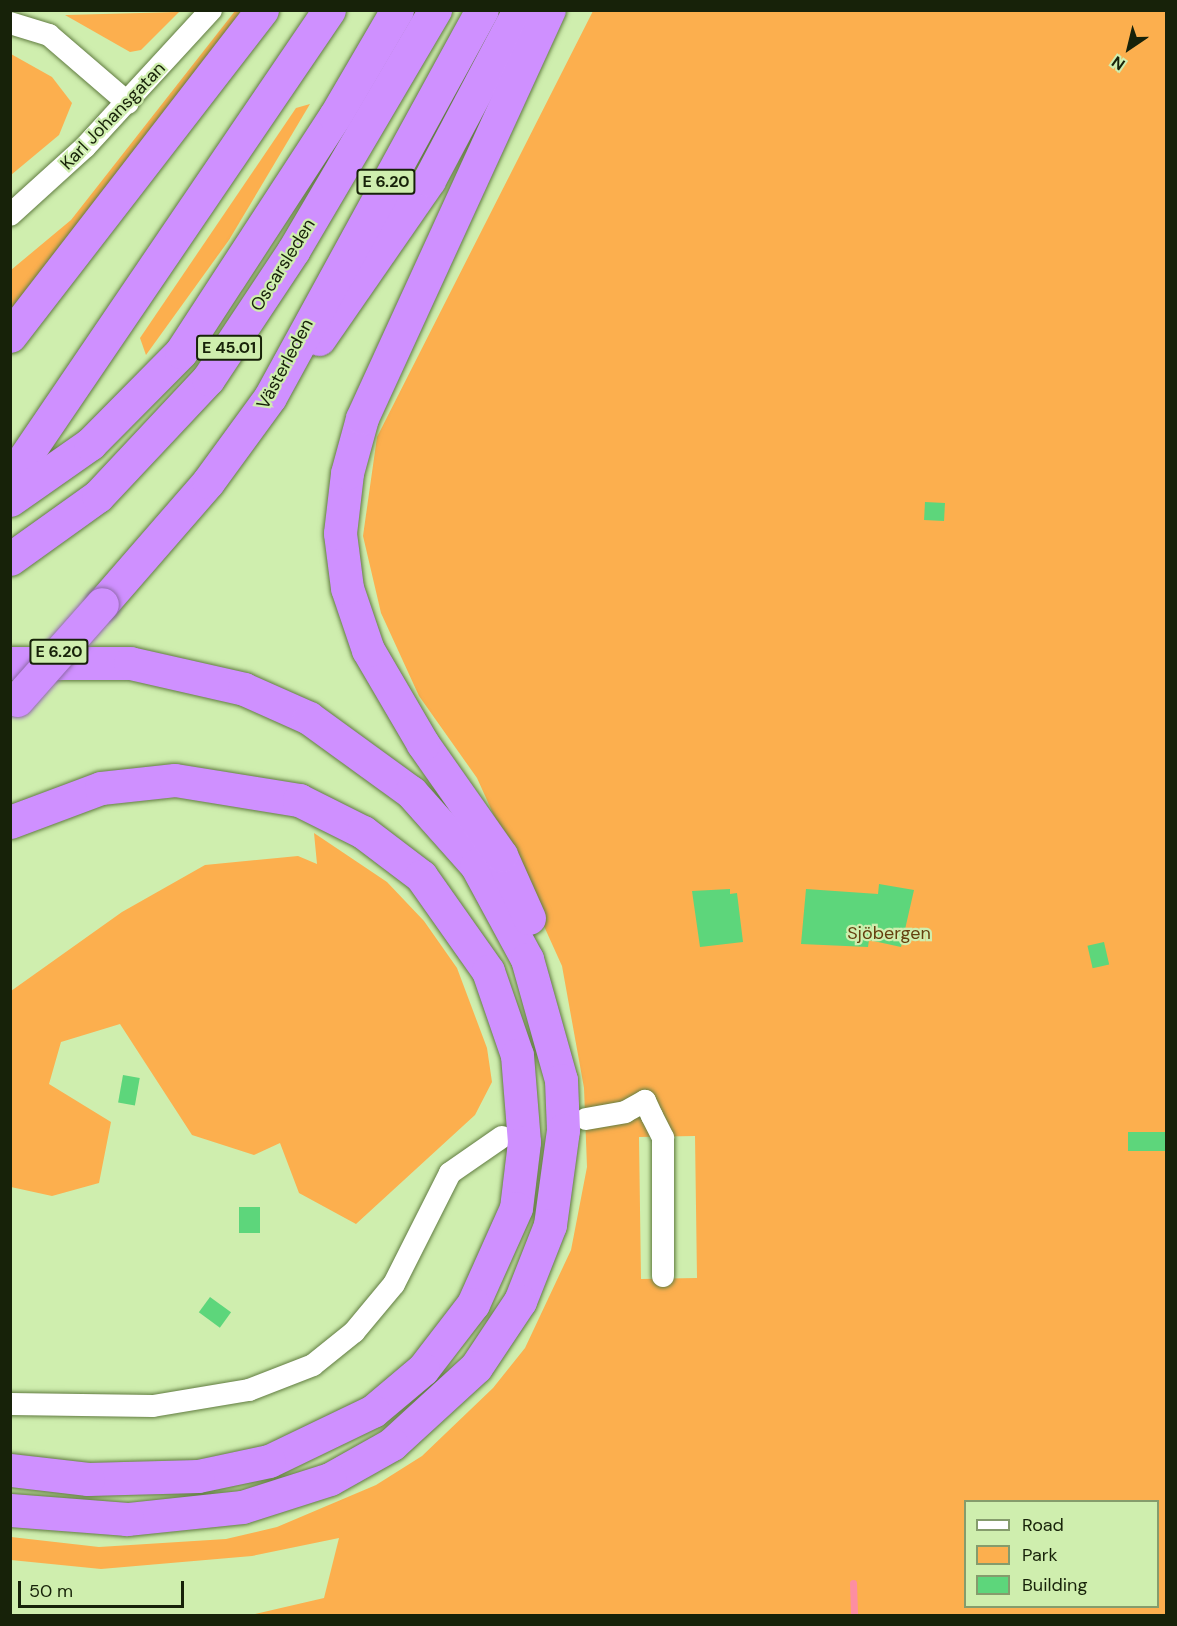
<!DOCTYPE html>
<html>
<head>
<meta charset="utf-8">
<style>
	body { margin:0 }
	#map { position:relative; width:1177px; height:1626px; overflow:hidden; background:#cfeeae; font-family:"DM Sans",sans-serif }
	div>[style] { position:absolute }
	.green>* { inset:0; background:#fcaf4e }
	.stream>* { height:7px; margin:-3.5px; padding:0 3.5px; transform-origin:3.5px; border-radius:3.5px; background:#fd8ea2 }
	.building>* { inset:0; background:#5dd67b; transform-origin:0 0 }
	.roads { filter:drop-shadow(0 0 2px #617c41) drop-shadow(0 0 2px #617c41) }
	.minor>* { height:22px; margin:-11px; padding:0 11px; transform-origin:11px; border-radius:11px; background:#fff }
	.highway>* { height:33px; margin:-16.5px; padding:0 16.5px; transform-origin:16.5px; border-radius:16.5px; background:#cf90ff }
	.bridges { filter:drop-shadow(0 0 2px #8f6aa9) drop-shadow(0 0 2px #8f6aa9) }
	.highway-bridge>* { height:33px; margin:-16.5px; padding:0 16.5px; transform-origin:16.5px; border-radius:16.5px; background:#cf90ff }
	span { translate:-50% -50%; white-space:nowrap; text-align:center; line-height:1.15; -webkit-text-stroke:4.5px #cfeeae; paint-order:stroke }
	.shield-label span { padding:2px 4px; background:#cfeeae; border:2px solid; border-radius:4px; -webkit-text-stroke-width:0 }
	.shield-label { font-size:16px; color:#172209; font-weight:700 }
	.street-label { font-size:18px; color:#172209 }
	.park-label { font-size:18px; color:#643f0e }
	.frame { position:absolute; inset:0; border:12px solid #172209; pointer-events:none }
	.legend { position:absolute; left:964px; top:1500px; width:195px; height:108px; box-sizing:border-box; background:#cfeeae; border:2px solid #859c6c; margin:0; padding:8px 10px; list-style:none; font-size:18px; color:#172209 }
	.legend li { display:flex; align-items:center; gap:12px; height:30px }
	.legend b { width:30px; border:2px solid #859c6c }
	.north { position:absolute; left:1099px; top:18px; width:60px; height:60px; -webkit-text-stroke:4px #cfeeae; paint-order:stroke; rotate:215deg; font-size:16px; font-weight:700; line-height:24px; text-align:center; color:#172209 }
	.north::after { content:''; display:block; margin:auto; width:21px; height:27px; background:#172209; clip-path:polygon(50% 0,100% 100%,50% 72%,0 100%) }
	.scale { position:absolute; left:18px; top:1581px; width:166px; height:27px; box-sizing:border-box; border:3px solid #172209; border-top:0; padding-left:8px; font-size:18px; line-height:21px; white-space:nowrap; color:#172209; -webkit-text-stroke:4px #cfeeae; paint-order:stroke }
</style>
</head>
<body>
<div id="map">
	<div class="green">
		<div style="clip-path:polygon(235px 11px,247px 11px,11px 312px,11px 270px,71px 220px)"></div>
		<div style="clip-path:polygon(evenodd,593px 11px,1166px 11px,1166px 1615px,246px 1616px,324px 1598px,339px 1538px,252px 1556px,101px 1569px,11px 1560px,11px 1537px,99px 1547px,226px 1539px,277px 1527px,376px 1485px,422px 1456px,493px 1388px,525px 1348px,571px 1250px,587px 1167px,584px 1088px,562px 966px,477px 778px,419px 696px,381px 613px,363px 536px,377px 437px,593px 11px,695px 1136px,697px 1278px,641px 1279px,639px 1137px,695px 1136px,593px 11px,966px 1502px,1158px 1502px,1158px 1606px,966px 1606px,966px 1502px)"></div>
		<div style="clip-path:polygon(179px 12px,141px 50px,130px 52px,65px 15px)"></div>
		<div style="clip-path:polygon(11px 54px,52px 77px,72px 103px,59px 135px,11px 175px)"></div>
		<div style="clip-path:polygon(310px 104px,229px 240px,146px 355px,140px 338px,296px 108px)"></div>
		<div style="clip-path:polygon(314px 833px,387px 882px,424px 921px,457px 968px,487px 1048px,492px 1082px,475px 1115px,356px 1224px,299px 1193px,280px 1143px,254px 1155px,192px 1135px,120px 1024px,61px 1042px,49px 1084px,111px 1122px,99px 1183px,52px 1196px,11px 1187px,11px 991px,122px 912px,205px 865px,298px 856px,317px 864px)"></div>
	</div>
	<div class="stream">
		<div style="left:853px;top:1583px;width:33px;rotate:88deg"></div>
	</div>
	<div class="building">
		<div style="left:925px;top:502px;width:20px;height:18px;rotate:3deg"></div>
		<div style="clip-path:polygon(879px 884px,914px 890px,901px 947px,869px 940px,868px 947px,801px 944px,806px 889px,878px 894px)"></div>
		<div style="clip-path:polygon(730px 889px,730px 894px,737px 893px,743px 942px,700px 947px,692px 891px)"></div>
		<div style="left:1104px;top:942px;width:23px;height:17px;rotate:77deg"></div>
		<div style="left:123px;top:1075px;width:17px;height:28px;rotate:10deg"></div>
		<div style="left:1167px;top:1132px;width:19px;height:39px;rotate:90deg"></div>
		<div style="left:239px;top:1207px;width:21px;height:26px"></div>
		<div style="left:210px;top:1297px;width:26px;height:19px;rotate:36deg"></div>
	</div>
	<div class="roads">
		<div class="minor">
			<div style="left:10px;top:23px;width:41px;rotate:17.1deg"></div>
			<div style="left:49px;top:35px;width:104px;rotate:40.7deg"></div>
			<div style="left:10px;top:215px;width:101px;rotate:-42.2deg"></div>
			<div style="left:85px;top:147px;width:186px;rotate:-47.4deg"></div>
			<div style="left:586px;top:1119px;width:40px;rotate:-10deg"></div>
			<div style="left:625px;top:1112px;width:23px;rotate:-29deg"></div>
			<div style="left:645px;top:1101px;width:17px;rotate:65deg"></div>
			<div style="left:652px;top:1116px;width:25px;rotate:63deg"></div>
			<div style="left:663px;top:1138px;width:138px;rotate:90deg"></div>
			<div style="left:10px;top:1404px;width:143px;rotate:0.8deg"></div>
			<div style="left:153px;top:1406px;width:97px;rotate:-9.5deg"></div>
			<div style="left:249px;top:1390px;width:69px;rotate:-21.3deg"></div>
			<div style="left:313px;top:1365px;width:53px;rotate:-38.8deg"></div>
			<div style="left:354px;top:1332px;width:62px;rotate:-50.2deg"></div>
			<div style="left:394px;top:1284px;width:124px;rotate:-63.2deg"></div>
			<div style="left:450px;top:1173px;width:63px;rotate:-34.7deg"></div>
		</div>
		<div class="highway">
			<div style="left:10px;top:336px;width:412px;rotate:-52.3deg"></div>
			<div style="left:319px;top:339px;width:193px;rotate:-55.3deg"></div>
			<div style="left:429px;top:180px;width:192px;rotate:-62.1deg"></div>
			<div style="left:10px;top:479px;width:567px;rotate:-55.78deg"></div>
			<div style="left:10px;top:500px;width:98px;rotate:-35deg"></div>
			<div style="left:90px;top:444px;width:129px;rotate:-45.3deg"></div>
			<div style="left:181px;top:352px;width:282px;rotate:-56.9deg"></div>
			<div style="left:335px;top:116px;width:123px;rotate:-59.7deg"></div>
			<div style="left:10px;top:559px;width:108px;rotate:-35.6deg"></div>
			<div style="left:98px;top:496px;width:161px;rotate:-46.8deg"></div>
			<div style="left:208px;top:379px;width:154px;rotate:-56.4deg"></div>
			<div style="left:293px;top:251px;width:280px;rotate:-59.5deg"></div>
			<div style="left:102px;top:604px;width:162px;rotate:-49deg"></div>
			<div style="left:208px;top:482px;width:105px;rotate:-53.9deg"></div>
			<div style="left:270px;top:397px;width:441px;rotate:-61.3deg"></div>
			<div style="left:10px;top:663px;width:120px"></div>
			<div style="left:130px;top:663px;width:117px;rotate:12.8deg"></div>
			<div style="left:244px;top:689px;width:71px;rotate:24deg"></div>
			<div style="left:309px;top:718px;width:126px;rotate:36deg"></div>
			<div style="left:411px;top:792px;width:98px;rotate:48.3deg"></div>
			<div style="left:476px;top:865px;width:107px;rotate:61.5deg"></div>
			<div style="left:527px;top:959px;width:126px;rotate:74.3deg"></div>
			<div style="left:561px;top:1080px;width:50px;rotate:87.7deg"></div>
			<div style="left:563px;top:1130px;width:96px;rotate:97.8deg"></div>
			<div style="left:550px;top:1225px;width:82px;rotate:111.5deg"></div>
			<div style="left:520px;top:1301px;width:79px;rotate:123.7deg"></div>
			<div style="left:476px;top:1367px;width:114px;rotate:137.5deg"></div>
			<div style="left:392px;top:1444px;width:71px;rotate:150.6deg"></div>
			<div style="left:330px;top:1479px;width:92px;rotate:162.3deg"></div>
			<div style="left:242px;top:1507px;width:116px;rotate:174deg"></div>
			<div style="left:127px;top:1519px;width:117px;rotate:-175.6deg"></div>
			<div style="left:10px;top:822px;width:97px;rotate:-20.5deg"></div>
			<div style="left:101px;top:788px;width:74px;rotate:-6.2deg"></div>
			<div style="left:175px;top:780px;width:126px;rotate:9.2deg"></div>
			<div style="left:299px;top:800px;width:72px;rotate:26.6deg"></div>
			<div style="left:363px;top:832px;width:73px;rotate:37.2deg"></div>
			<div style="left:421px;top:876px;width:116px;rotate:54.8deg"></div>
			<div style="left:488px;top:971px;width:89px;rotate:71deg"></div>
			<div style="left:517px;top:1055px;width:87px;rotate:85.4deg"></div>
			<div style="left:524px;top:1142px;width:66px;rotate:96.9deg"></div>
			<div style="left:516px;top:1208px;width:105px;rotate:114.1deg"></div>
			<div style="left:473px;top:1304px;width:82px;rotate:127.6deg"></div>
			<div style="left:423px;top:1369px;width:65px;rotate:140deg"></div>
			<div style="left:373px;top:1411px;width:115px;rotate:154.3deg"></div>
			<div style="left:269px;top:1461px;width:73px;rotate:168.1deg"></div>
			<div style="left:198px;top:1476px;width:110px;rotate:178.4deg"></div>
			<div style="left:88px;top:1479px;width:79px;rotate:-173.4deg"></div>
			<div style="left:529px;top:918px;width:69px;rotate:-114deg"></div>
			<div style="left:501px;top:855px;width:136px;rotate:-125.1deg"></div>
			<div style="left:423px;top:744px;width:109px;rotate:-120.3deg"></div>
			<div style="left:368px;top:650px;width:65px;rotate:-108.7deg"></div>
			<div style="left:347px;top:588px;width:55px;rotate:-97.3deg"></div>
			<div style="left:340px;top:533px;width:60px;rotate:-83.3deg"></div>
			<div style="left:347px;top:473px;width:57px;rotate:-74.7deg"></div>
			<div style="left:362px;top:418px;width:449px;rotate:-65.4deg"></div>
		</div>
	</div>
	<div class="bridges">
		<div class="highway-bridge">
			<div style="left:17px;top:700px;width:128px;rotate:-48.5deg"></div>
		</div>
	</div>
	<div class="shield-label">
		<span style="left:386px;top:182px">E 6.20</span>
		<span style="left:229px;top:348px">E 45.01</span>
		<span style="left:59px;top:652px">E 6.20</span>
	</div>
	<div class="street-label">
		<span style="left:113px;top:116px;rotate:-46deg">Karl Johansgatan</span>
		<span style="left:283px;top:265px;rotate:-58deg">Oscarsleden</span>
		<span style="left:285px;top:364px;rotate:-62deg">Västerleden</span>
	</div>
	<div class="park-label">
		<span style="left:889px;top:933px">Sjöbergen</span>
	</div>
	<div class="frame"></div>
	<ul class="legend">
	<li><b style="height:8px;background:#fff"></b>Road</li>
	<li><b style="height:16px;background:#fcaf4e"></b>Park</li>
	<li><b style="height:16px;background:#5dd67b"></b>Building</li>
	</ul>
	<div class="north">N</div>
	<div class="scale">50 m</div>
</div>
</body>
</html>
